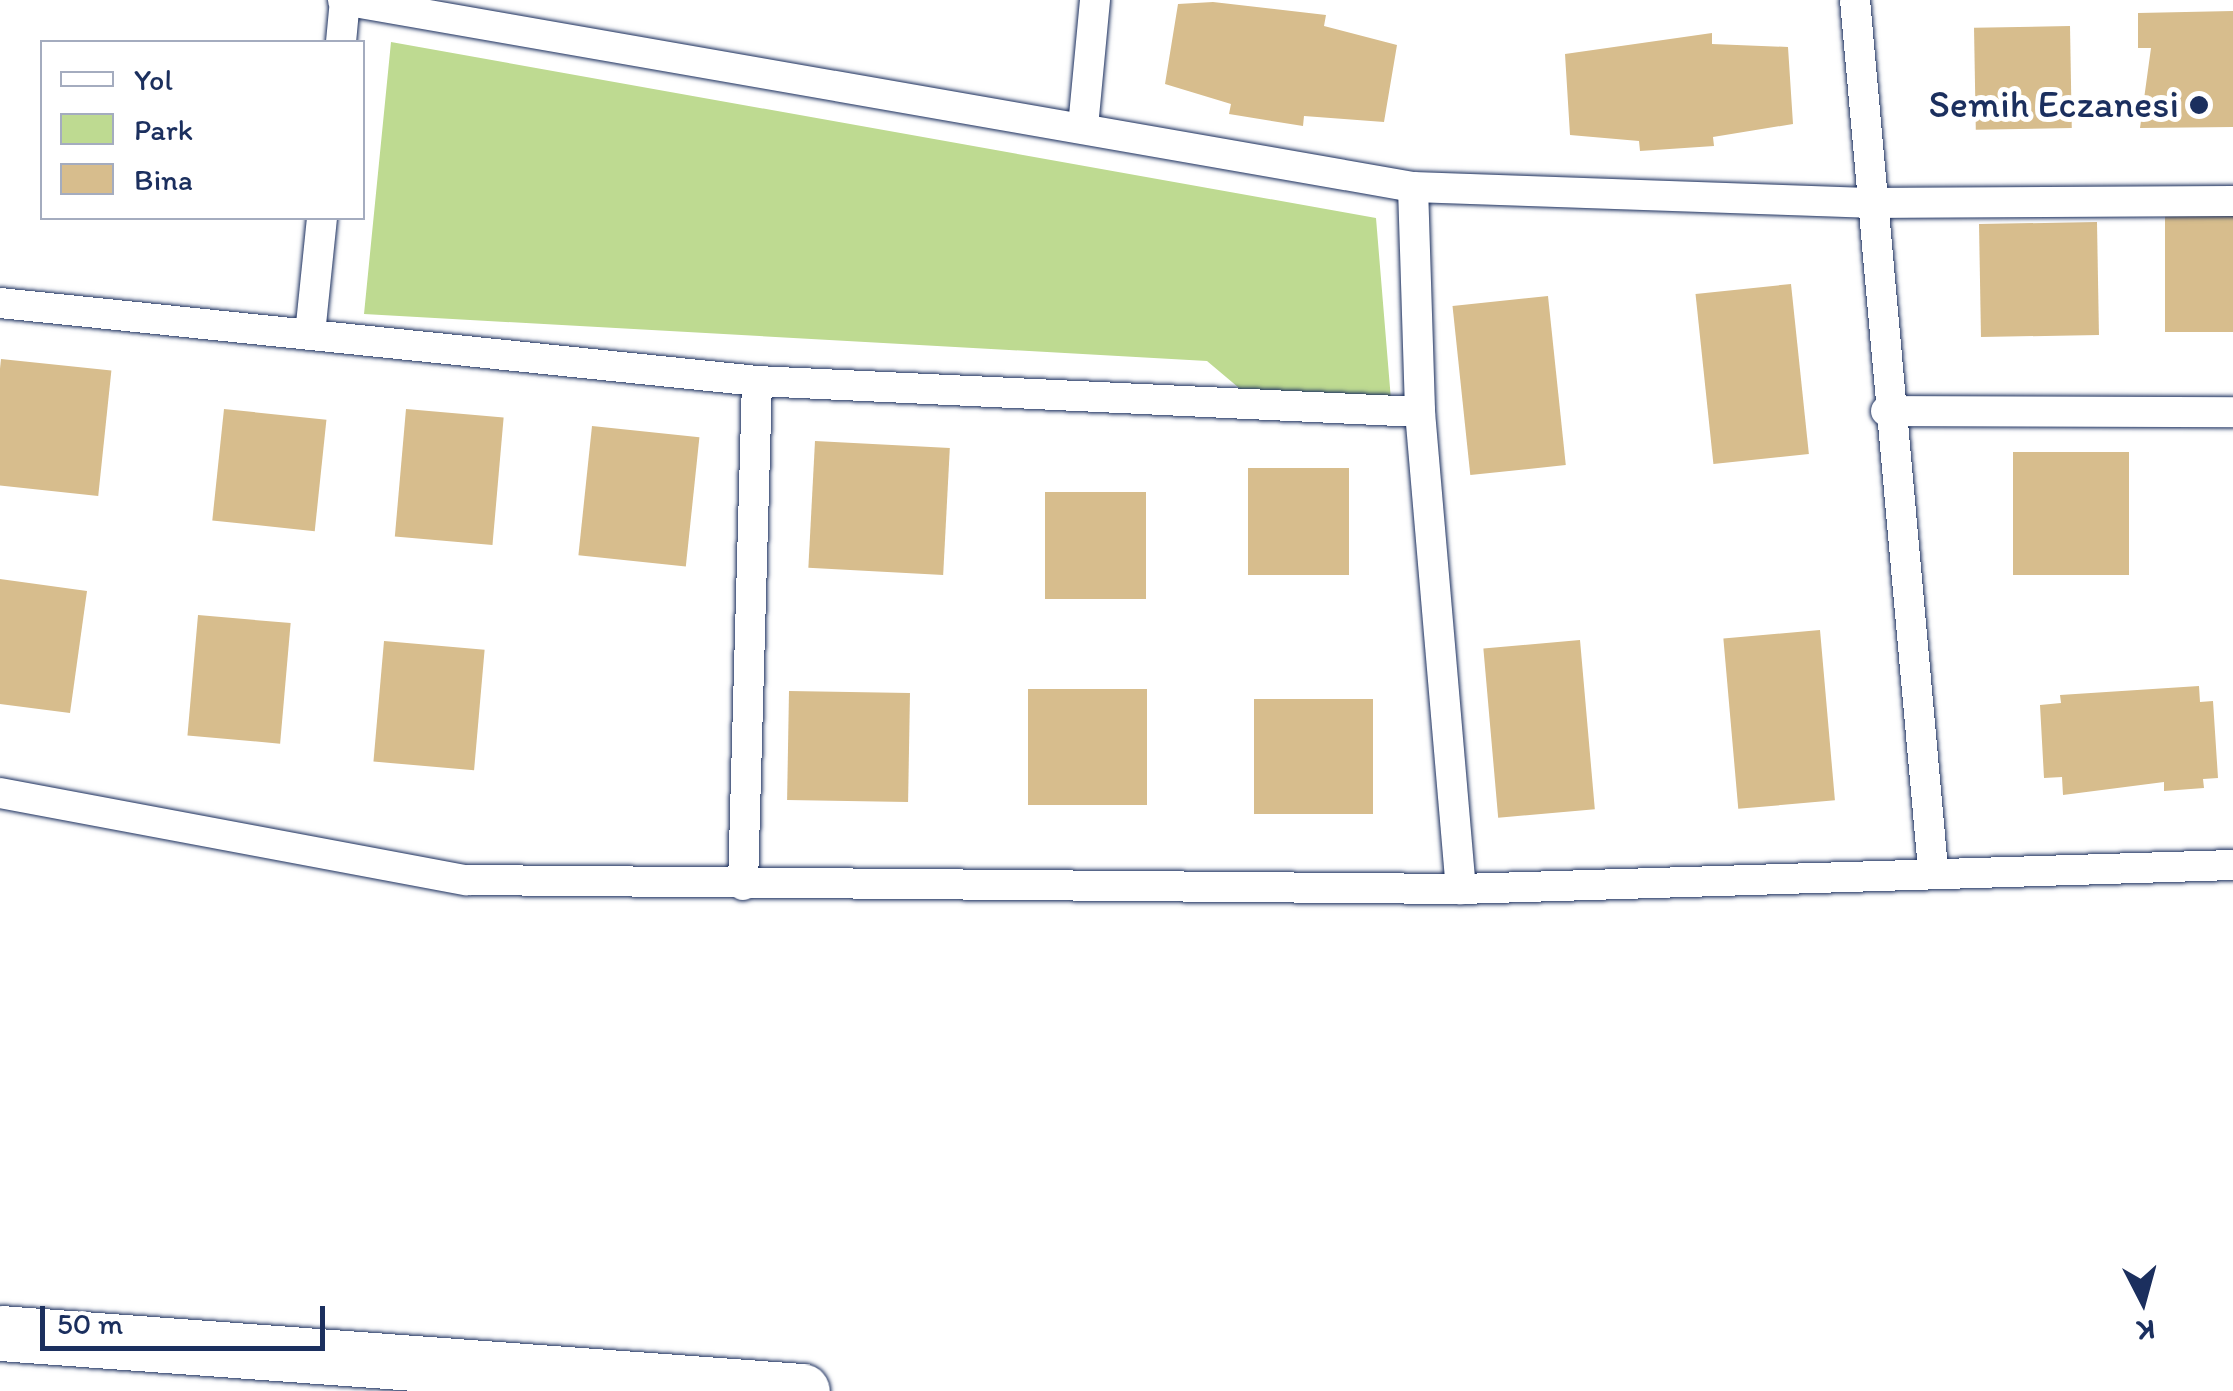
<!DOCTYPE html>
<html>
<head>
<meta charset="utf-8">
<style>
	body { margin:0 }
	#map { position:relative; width:2233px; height:1391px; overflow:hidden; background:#fff; font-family:Itim,sans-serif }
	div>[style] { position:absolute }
	.green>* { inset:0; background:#beda91 }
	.building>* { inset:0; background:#d7bd8d; transform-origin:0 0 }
	.roads { filter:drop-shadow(0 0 2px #1b2f5e) drop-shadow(0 0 2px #1b2f5e) }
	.minor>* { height:30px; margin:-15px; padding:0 15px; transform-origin:15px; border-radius:15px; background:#fff }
	.motorway>* { height:55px; margin:-27.5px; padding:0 27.5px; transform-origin:27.5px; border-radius:27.5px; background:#fff }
	.dots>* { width:28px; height:28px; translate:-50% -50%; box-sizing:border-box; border:5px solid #fff; border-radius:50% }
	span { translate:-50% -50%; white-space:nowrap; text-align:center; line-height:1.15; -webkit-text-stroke:10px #fff; paint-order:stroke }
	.poi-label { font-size:38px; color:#1b2f5e }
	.right { translate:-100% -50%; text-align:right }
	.legend { position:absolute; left:40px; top:40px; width:325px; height:180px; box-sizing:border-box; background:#fff; border:2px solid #a4acbf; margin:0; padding:12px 18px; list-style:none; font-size:30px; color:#1b2f5e }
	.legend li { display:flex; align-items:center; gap:20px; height:50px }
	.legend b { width:50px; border:2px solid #a4acbf }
	.north { position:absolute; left:2093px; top:1251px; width:100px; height:100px; -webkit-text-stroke:8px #fff; paint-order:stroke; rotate:174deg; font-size:28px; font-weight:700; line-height:40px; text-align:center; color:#1b2f5e }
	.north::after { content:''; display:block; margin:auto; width:35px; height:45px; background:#1b2f5e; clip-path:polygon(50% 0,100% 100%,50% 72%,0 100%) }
	.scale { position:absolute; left:40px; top:1306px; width:285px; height:45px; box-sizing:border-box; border:5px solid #1b2f5e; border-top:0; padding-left:12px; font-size:30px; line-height:35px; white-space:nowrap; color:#1b2f5e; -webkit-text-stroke:8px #fff; paint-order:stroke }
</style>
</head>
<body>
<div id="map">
	<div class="green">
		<div style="clip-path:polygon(391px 42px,1376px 218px,1391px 400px,1245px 393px,1207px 361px,364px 314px)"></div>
	</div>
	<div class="building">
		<div style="clip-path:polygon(1213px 2px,1326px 15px,1324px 26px,1397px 45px,1384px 122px,1304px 116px,1303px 126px,1229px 114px,1231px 104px,1165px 84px,1178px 4px)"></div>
		<div style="clip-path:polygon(2233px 11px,2233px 127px,2140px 128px,2151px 48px,2138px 48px,2138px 13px)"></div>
		<div style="left:2070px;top:26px;width:102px;height:96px;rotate:89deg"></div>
		<div style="clip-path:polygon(1712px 33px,1712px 44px,1788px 47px,1793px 124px,1713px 137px,1714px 146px,1640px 151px,1639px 141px,1570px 135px,1565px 54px)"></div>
		<div style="left:2233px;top:212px;width:120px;height:68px;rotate:90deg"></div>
		<div style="left:2097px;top:222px;width:113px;height:118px;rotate:89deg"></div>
		<div style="left:1791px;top:284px;width:171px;height:96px;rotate:84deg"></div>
		<div style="left:1548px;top:296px;width:170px;height:96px;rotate:84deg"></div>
		<div style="left:1px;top:359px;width:111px;height:126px;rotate:6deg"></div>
		<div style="left:224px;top:409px;width:103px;height:112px;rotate:6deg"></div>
		<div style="left:406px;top:409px;width:98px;height:128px;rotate:5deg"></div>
		<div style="left:592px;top:426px;width:108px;height:130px;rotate:6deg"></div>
		<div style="left:815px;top:441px;width:135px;height:127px;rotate:3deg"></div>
		<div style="left:2013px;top:452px;width:116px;height:123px"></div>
		<div style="left:1248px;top:468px;width:101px;height:107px"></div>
		<div style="left:1045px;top:492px;width:101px;height:107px"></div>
		<div style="clip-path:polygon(0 579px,87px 591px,70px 713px,0 704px)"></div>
		<div style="left:198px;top:615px;width:93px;height:121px;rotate:5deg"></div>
		<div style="left:1820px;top:630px;width:171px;height:97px;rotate:85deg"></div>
		<div style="left:1580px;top:640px;width:170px;height:97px;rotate:85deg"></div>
		<div style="left:384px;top:641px;width:101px;height:121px;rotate:5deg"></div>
		<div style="clip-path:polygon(2199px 686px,2200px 702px,2213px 701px,2218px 778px,2203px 779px,2204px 788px,2164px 791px,2164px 782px,2063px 795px,2062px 777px,2044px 778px,2040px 705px,2061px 703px,2060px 695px)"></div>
		<div style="left:1028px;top:689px;width:119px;height:116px"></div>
		<div style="left:789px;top:691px;width:121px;height:109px;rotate:1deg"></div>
		<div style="left:1254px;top:699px;width:119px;height:115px"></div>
	</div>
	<div class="roads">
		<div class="minor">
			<div style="left:343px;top:0;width:1086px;rotate:9.91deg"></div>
			<div style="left:1413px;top:187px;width:455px;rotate:2deg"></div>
			<div style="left:1868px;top:203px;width:365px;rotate:-0.3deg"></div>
			<div style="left:1855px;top:0;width:871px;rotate:84.87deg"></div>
			<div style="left:341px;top:42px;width:42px;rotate:-84.6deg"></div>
			<div style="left:1083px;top:127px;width:128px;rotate:-84.6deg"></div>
			<div style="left:1413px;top:187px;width:225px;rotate:88.2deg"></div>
			<div style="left:1420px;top:412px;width:479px;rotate:85.1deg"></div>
			<div style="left:0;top:303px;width:761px;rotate:5.88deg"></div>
			<div style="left:757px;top:381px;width:664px;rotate:2.68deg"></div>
			<div style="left:310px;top:334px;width:117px;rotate:-84.1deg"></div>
			<div style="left:1886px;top:411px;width:347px;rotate:0.2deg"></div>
			<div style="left:0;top:793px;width:475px;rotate:10.6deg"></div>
			<div style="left:467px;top:880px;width:994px;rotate:0.52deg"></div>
			<div style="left:1461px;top:889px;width:772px;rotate:-1.78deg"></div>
			<div style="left:743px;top:885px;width:504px;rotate:-88.41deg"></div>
		</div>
		<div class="motorway">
			<div style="left:0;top:1333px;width:804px;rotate:4.14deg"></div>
		</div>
	</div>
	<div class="dots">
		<div style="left:2199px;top:105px;background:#1b2f5e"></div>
	</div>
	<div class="poi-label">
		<span class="right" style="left:2179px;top:105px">Semih Eczanesi</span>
	</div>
	<ul class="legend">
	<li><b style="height:12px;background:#fff"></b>Yol</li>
	<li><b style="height:28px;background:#beda91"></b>Park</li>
	<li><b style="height:28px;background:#d7bd8d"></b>Bina</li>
	</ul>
	<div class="north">K</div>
	<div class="scale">50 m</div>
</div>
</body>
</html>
